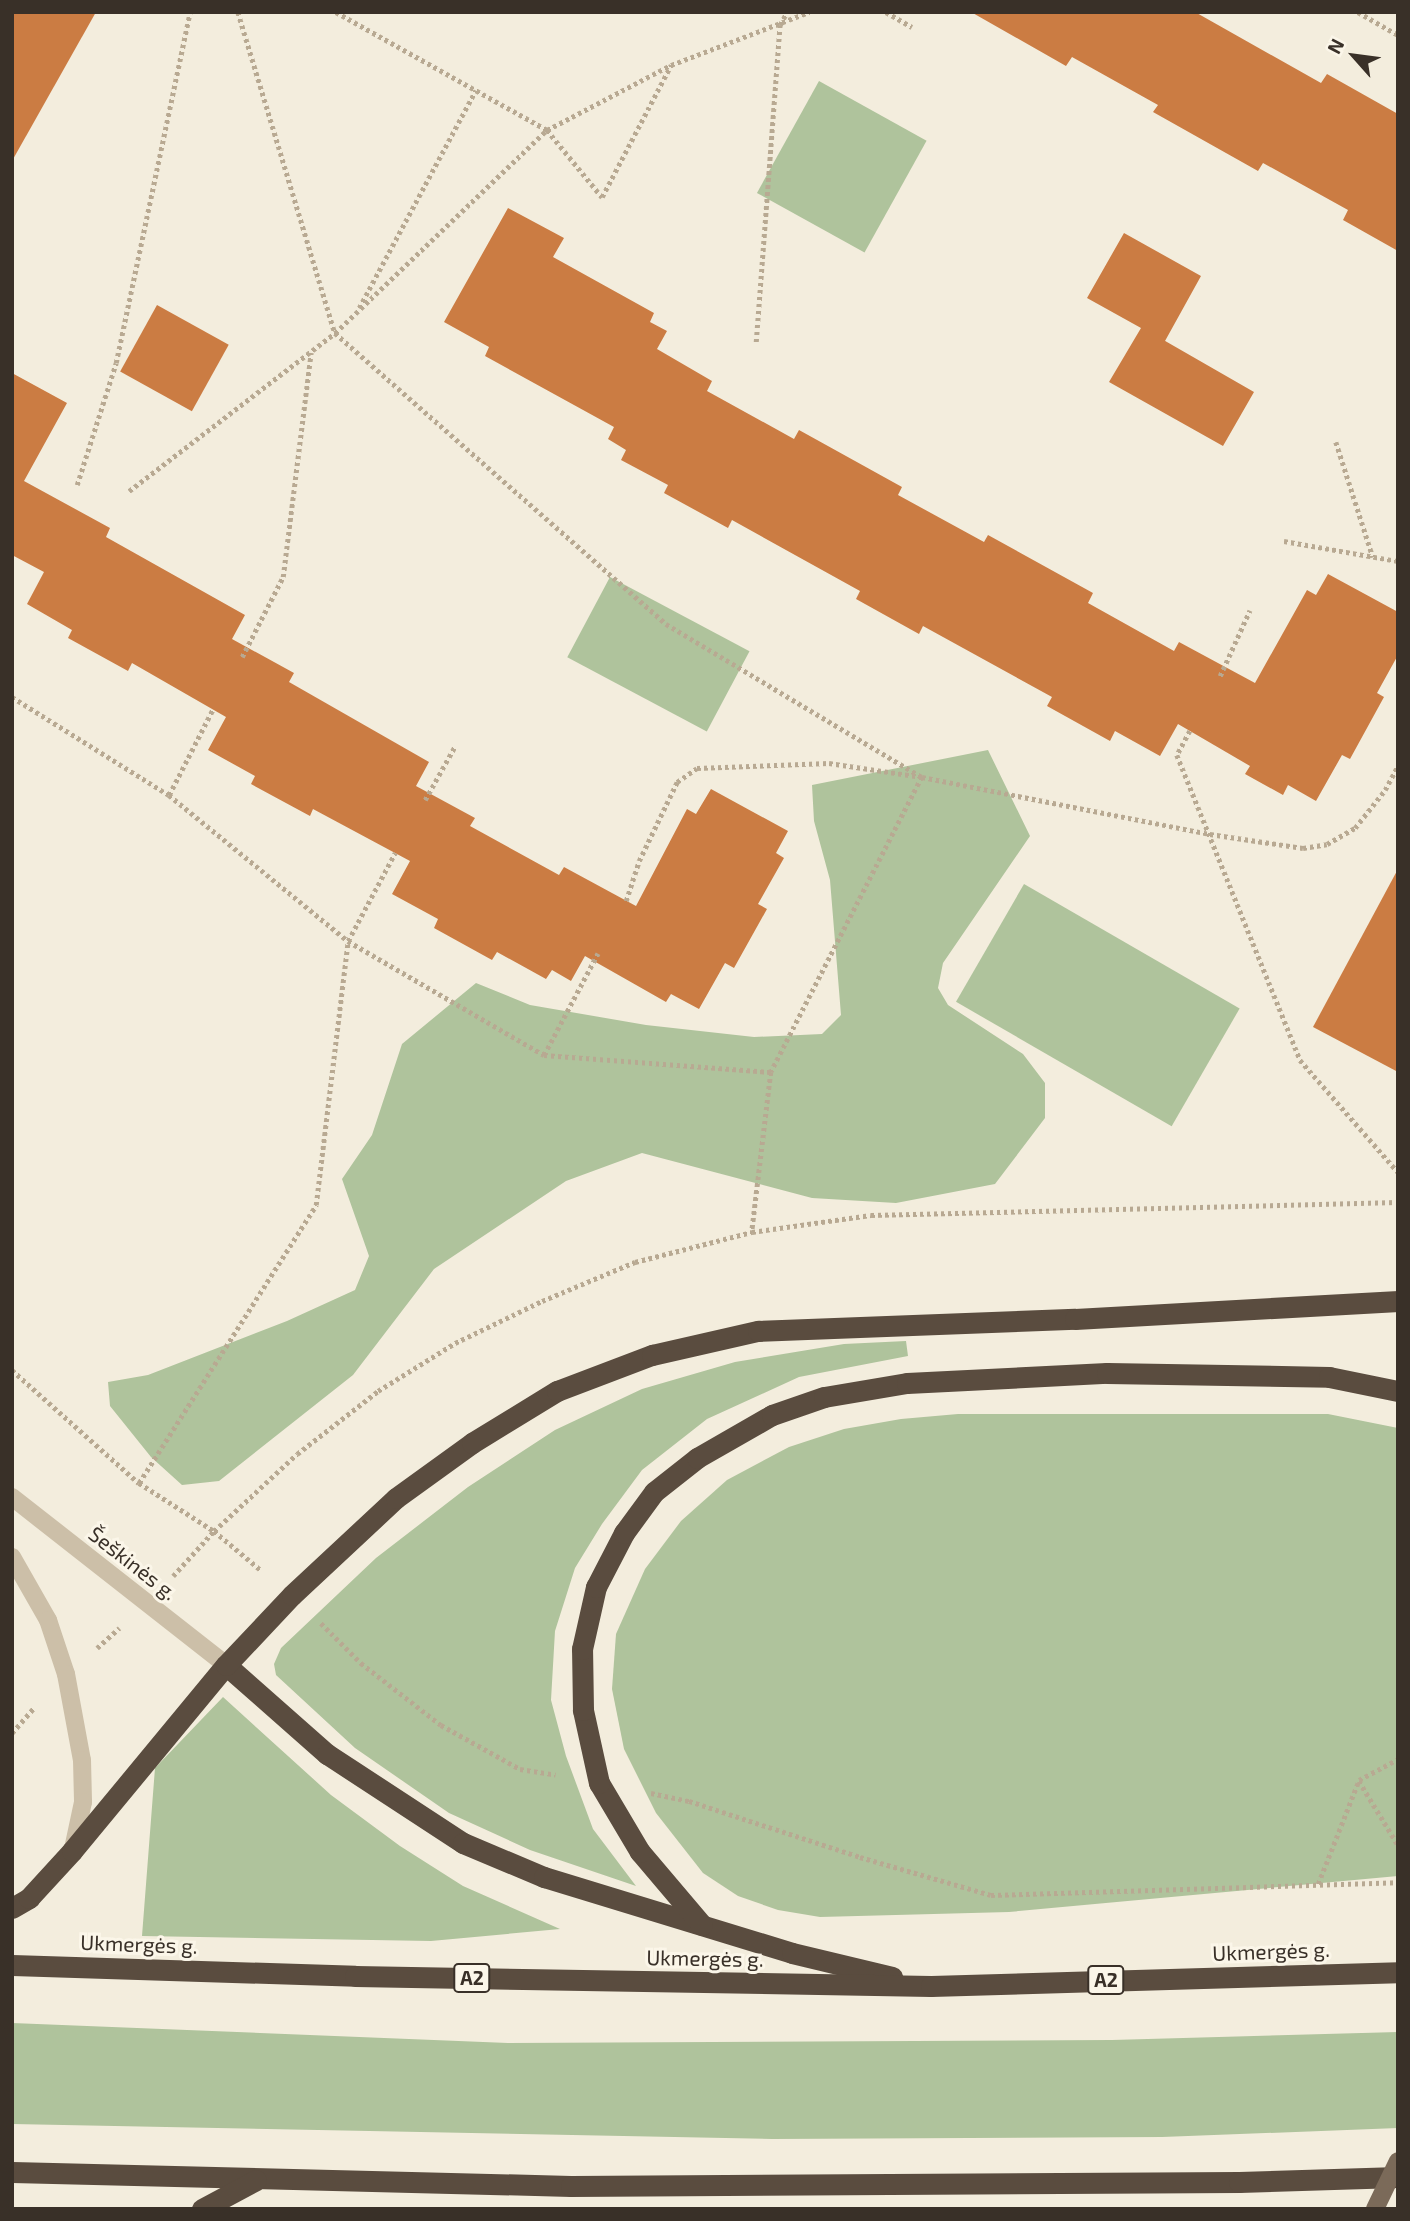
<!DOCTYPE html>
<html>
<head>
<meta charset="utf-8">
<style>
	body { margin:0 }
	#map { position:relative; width:1410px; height:2221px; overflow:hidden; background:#f3eddd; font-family:"Exo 2",sans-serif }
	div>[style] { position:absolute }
	.green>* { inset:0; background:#afc39c; transform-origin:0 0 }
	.building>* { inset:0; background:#cb7c43; transform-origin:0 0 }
	.path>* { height:4.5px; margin-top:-2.25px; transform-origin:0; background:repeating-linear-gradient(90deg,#b8a992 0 3.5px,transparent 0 7px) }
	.minor>* { height:18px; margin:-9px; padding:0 9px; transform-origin:9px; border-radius:9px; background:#ccbfa8 }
	.highway>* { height:21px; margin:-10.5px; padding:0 10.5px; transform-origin:10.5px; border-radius:10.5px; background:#5a4c3f }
	.major-bridge>* { height:18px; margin:-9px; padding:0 9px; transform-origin:9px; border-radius:9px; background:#7b6a59 }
	span { translate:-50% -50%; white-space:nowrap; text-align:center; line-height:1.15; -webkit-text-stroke:6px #fbf6e9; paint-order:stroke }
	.shield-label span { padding:2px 5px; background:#fbf6e9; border:2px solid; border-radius:5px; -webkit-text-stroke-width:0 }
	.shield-label { font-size:19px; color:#393028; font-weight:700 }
	.street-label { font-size:21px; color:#393028 }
	.frame { position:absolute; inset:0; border:14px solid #393028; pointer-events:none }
	.north { position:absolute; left:1319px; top:21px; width:70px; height:70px; -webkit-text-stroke:5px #fbf6e9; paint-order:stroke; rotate:298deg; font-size:19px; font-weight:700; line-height:28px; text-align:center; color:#393028 }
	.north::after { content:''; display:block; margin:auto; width:24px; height:32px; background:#393028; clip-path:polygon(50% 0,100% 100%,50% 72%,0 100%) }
</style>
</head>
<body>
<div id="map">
	<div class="green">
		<div style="left:819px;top:81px;width:123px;height:128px;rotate:29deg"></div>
		<div style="left:610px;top:577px;width:158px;height:91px;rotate:28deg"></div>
		<div style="clip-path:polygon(988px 750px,1030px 836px,943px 963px,938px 988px,948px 1005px,1023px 1054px,1045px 1083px,1045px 1118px,995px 1184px,896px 1203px,812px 1198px,642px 1153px,566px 1181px,434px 1269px,353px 1375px,219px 1481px,182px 1485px,151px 1457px,110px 1406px,108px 1382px,148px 1375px,287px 1321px,355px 1290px,369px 1256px,342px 1179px,372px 1135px,402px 1044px,476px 983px,530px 1005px,646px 1025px,754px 1037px,822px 1034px,841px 1015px,830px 880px,814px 821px,812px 785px)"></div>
		<div style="left:1024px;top:884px;width:249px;height:136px;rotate:30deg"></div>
		<div style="clip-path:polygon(906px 1341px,908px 1356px,799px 1377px,707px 1419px,642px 1470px,602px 1524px,575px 1568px,555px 1631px,551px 1700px,566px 1756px,593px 1829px,636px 1886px,530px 1850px,449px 1813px,355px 1748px,276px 1675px,274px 1664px,281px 1648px,376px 1558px,468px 1487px,555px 1430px,642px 1389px,735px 1362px,844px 1344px)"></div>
		<div style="clip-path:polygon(958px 1414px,1328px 1414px,1398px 1428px,1398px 1876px,1009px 1912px,820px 1917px,778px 1910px,738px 1896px,703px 1873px,656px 1813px,624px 1749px,612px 1689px,616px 1634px,645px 1569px,681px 1521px,727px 1480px,789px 1447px,844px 1429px,901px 1419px)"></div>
		<div style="clip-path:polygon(223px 1697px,331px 1795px,400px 1846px,463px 1886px,560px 1929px,431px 1941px,142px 1936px,155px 1768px)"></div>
		<div style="clip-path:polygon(12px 2023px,508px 2043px,1112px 2040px,1398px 2032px,1398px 2128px,1162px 2137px,772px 2139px,12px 2124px)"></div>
	</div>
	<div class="building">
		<div style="clip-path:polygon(12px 12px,96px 12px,12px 161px)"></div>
		<div style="clip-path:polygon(971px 12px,1195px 12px,1321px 83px,1327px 74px,1398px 114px,1398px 251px,1343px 220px,1348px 210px,1263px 163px,1258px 171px,1153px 112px,1158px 105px,1072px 57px,1066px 66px)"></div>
		<div style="clip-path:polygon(508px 208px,564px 238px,553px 257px,654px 313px,650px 322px,667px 331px,657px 349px,712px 381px,707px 391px,794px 439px,799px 430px,902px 487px,898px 495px,984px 542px,988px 535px,1093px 593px,1088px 603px,1174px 651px,1179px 642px,1255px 683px,1307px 590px,1316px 595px,1328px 574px,1398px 612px,1398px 655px,1377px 693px,1384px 697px,1350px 759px,1342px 755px,1316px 801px,1288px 785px,1283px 795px,1245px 774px,1250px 766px,1178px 724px,1160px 756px,1115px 731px,1110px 741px,1047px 706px,1052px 697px,923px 626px,919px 634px,856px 599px,860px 591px,732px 520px,728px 528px,664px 493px,668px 485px,621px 460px,626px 450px,608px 439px,614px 427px,485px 356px,489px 347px,444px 322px)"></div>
		<div style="clip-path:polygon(1124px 233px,1201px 276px,1165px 341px,1160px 338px,1254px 392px,1223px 446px,1109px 382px,1141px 328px,1087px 298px)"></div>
		<div style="left:157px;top:305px;width:82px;height:76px;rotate:29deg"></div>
		<div style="clip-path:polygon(12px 373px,67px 403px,24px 481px,110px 528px,106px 537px,245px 615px,232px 639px,294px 673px,289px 682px,429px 762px,416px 786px,475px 818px,470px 826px,559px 875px,564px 867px,636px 906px,687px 809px,696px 814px,711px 789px,788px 831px,776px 853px,784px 858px,758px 904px,767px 909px,734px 968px,725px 963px,699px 1009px,671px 994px,666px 1002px,585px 956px,571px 981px,552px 970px,546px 979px,497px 952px,492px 960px,434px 928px,438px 919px,392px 894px,410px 861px,313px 809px,310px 816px,251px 784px,255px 776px,208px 750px,226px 717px,132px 663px,128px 671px,68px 638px,72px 630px,27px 604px,44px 572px,12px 555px)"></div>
		<div style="clip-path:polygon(1398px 869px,1398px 1072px,1313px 1027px)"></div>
	</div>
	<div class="path">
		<div style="left:238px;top:12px;width:335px;rotate:73.2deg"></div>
		<div style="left:335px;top:333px;width:441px;rotate:41.3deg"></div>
		<div style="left:666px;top:624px;width:298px;rotate:30.9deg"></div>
		<div style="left:922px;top:777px;width:294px;rotate:11.2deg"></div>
		<div style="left:1210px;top:834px;width:94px;rotate:8.6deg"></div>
		<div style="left:1303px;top:848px;width:24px;rotate:-9deg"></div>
		<div style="left:1327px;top:844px;width:32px;rotate:-30deg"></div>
		<div style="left:1355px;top:828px;width:48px;rotate:-51.7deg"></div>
		<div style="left:1385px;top:790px;width:27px;rotate:-62deg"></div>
		<div style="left:336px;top:12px;width:242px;rotate:29.2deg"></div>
		<div style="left:547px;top:130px;width:87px;rotate:50.6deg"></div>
		<div style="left:602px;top:197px;width:149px;rotate:-62.4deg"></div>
		<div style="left:886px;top:12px;width:30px;rotate:30deg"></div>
		<div style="left:1358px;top:12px;width:46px;rotate:29.9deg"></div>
		<div style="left:359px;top:308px;width:247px;rotate:-61.8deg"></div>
		<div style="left:756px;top:342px;width:318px;rotate:-85.7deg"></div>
		<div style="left:780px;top:25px;width:15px;rotate:-62deg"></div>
		<div style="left:1336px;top:442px;width:121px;rotate:72.2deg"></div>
		<div style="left:77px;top:485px;width:128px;rotate:-72.3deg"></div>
		<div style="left:116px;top:363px;width:359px;rotate:-78.1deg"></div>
		<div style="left:129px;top:491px;width:260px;rotate:-37.5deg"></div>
		<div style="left:335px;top:333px;width:294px;rotate:-43.8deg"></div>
		<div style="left:547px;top:130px;width:140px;rotate:-27.7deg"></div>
		<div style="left:671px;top:65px;width:148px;rotate:-21deg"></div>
		<div style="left:1284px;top:541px;width:116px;rotate:10deg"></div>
		<div style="left:242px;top:657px;width:90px;rotate:-62.9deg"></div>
		<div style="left:283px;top:577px;width:226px;rotate:-82.9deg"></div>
		<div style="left:1220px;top:676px;width:72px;rotate:-65.6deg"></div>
		<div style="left:12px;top:697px;width:185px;rotate:32deg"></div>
		<div style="left:169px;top:795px;width:231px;rotate:39.2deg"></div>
		<div style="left:348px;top:941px;width:227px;rotate:30.2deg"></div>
		<div style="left:544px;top:1055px;width:228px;rotate:4.3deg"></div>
		<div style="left:1190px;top:731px;width:27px;rotate:118deg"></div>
		<div style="left:1177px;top:755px;width:329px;rotate:68deg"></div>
		<div style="left:1300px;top:1060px;width:149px;rotate:48.8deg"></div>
		<div style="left:169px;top:795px;width:97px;rotate:-62.9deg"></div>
		<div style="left:425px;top:800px;width:62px;rotate:-60.9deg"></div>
		<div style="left:626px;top:901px;width:42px;rotate:-72deg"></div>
		<div style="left:639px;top:861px;width:88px;rotate:-64.3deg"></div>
		<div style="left:677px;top:782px;width:24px;rotate:-35deg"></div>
		<div style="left:697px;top:768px;width:132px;rotate:-2.2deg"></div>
		<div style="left:829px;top:763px;width:94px;rotate:8.6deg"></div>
		<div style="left:922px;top:777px;width:331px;rotate:117.1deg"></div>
		<div style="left:771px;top:1072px;width:161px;rotate:96.8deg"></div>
		<div style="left:544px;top:1055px;width:115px;rotate:-62.1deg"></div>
		<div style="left:12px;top:1370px;width:170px;rotate:41.7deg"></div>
		<div style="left:139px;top:1483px;width:89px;rotate:32.6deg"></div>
		<div style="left:214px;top:1531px;width:62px;rotate:39.8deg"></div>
		<div style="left:139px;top:1483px;width:330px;rotate:-57.5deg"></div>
		<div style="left:316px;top:1205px;width:266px;rotate:-83.1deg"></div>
		<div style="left:348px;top:941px;width:100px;rotate:-61.9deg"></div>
		<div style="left:173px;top:1576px;width:61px;rotate:-47.7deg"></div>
		<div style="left:214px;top:1531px;width:113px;rotate:-42.9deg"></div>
		<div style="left:297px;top:1454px;width:103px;rotate:-37.9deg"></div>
		<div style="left:378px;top:1391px;width:91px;rotate:-31.9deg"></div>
		<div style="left:455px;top:1343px;width:97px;rotate:-25.8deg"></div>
		<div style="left:542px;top:1301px;width:101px;rotate:-22.8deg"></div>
		<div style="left:635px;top:1262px;width:121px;rotate:-14.4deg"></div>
		<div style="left:752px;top:1232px;width:120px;rotate:-8.1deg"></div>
		<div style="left:871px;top:1215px;width:527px;rotate:-1.41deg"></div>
		<div style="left:321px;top:1623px;width:57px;rotate:45deg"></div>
		<div style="left:361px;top:1663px;width:101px;rotate:37.8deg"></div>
		<div style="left:441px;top:1725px;width:90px;rotate:29.1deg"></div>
		<div style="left:520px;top:1769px;width:36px;rotate:9deg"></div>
		<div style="left:97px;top:1648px;width:30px;rotate:-42deg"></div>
		<div style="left:12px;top:1733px;width:32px;rotate:-49deg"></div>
		<div style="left:1359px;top:1781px;width:75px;rotate:58.6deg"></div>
		<div style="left:651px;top:1793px;width:39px;rotate:12deg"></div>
		<div style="left:689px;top:1801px;width:180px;rotate:18.1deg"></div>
		<div style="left:860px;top:1857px;width:136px;rotate:16.2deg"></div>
		<div style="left:991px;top:1895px;width:407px;rotate:-1.8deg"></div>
		<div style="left:1318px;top:1884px;width:112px;rotate:-68.5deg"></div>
		<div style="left:1359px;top:1780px;width:44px;rotate:-28.3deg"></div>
	</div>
	<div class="minor">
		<div style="left:12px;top:1497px;width:272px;rotate:38.1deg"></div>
		<div style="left:12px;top:1557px;width:73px;rotate:60.3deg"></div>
		<div style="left:48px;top:1620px;width:57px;rotate:71.6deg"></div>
		<div style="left:66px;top:1674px;width:87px;rotate:79.5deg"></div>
		<div style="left:82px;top:1760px;width:42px;rotate:88.6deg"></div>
		<div style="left:83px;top:1802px;width:48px;rotate:102deg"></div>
	</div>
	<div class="highway">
		<div style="left:226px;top:1665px;width:135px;rotate:41.4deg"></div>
		<div style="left:327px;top:1754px;width:163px;rotate:33.2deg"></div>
		<div style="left:463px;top:1843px;width:88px;rotate:22.8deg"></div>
		<div style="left:544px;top:1877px;width:259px;rotate:17deg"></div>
		<div style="left:792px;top:1953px;width:103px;rotate:13.5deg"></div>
		<div style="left:12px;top:1908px;width:20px;rotate:-30deg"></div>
		<div style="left:29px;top:1898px;width:64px;rotate:-47.5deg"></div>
		<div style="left:72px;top:1851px;width:241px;rotate:-50.4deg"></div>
		<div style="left:226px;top:1665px;width:96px;rotate:-46.7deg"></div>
		<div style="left:292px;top:1595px;width:142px;rotate:-43deg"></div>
		<div style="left:396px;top:1498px;width:94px;rotate:-35.9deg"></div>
		<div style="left:472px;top:1443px;width:100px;rotate:-31.5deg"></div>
		<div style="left:557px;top:1391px;width:102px;rotate:-20.8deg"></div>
		<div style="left:652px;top:1355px;width:109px;rotate:-12.8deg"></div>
		<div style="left:758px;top:1331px;width:317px;rotate:-2.2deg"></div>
		<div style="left:1075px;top:1319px;width:324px;rotate:-3.2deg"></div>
		<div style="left:702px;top:1925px;width:96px;rotate:-130.3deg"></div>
		<div style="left:640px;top:1852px;width:80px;rotate:-120.7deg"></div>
		<div style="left:599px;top:1783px;width:75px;rotate:-102.4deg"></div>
		<div style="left:583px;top:1710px;width:61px;rotate:-90.9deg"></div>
		<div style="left:582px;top:1649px;width:64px;rotate:-77.3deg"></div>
		<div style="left:596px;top:1587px;width:61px;rotate:-62.6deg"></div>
		<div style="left:624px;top:1533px;width:51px;rotate:-53.8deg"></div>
		<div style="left:654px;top:1492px;width:55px;rotate:-38.3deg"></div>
		<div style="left:697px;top:1458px;width:86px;rotate:-29.8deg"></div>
		<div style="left:772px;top:1415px;width:55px;rotate:-19.1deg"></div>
		<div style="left:824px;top:1397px;width:84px;rotate:-9.6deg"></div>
		<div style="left:907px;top:1383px;width:200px;rotate:-2.9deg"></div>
		<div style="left:1107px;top:1373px;width:222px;rotate:1deg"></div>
		<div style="left:1329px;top:1377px;width:70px;rotate:11.5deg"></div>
		<div style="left:12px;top:1965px;width:343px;rotate:1.8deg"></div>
		<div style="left:355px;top:1976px;width:576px;rotate:0.99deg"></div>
		<div style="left:931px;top:1986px;width:467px;rotate:-1.7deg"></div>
		<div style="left:12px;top:2172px;width:559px;rotate:1.43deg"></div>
		<div style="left:571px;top:2186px;width:668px;rotate:-0.34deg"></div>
		<div style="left:1239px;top:2182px;width:159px;rotate:-1.8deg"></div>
		<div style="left:202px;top:2209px;width:61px;rotate:-28.2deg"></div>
	</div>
	<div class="major-bridge">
		<div style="left:1375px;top:2209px;width:53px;rotate:-64.4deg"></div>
	</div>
	<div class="shield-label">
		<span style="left:472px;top:1978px">A2</span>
		<span style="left:1106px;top:1980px">A2</span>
	</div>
	<div class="street-label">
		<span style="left:133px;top:1563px;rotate:38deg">Šeškinės g.</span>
		<span style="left:139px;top:1944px;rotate:2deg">Ukmergės g.</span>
		<span style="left:1271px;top:1951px;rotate:-2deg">Ukmergės g.</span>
		<span style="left:705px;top:1958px;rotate:1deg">Ukmergės g.</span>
	</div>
	<div class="frame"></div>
	<div class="north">N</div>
</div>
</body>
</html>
